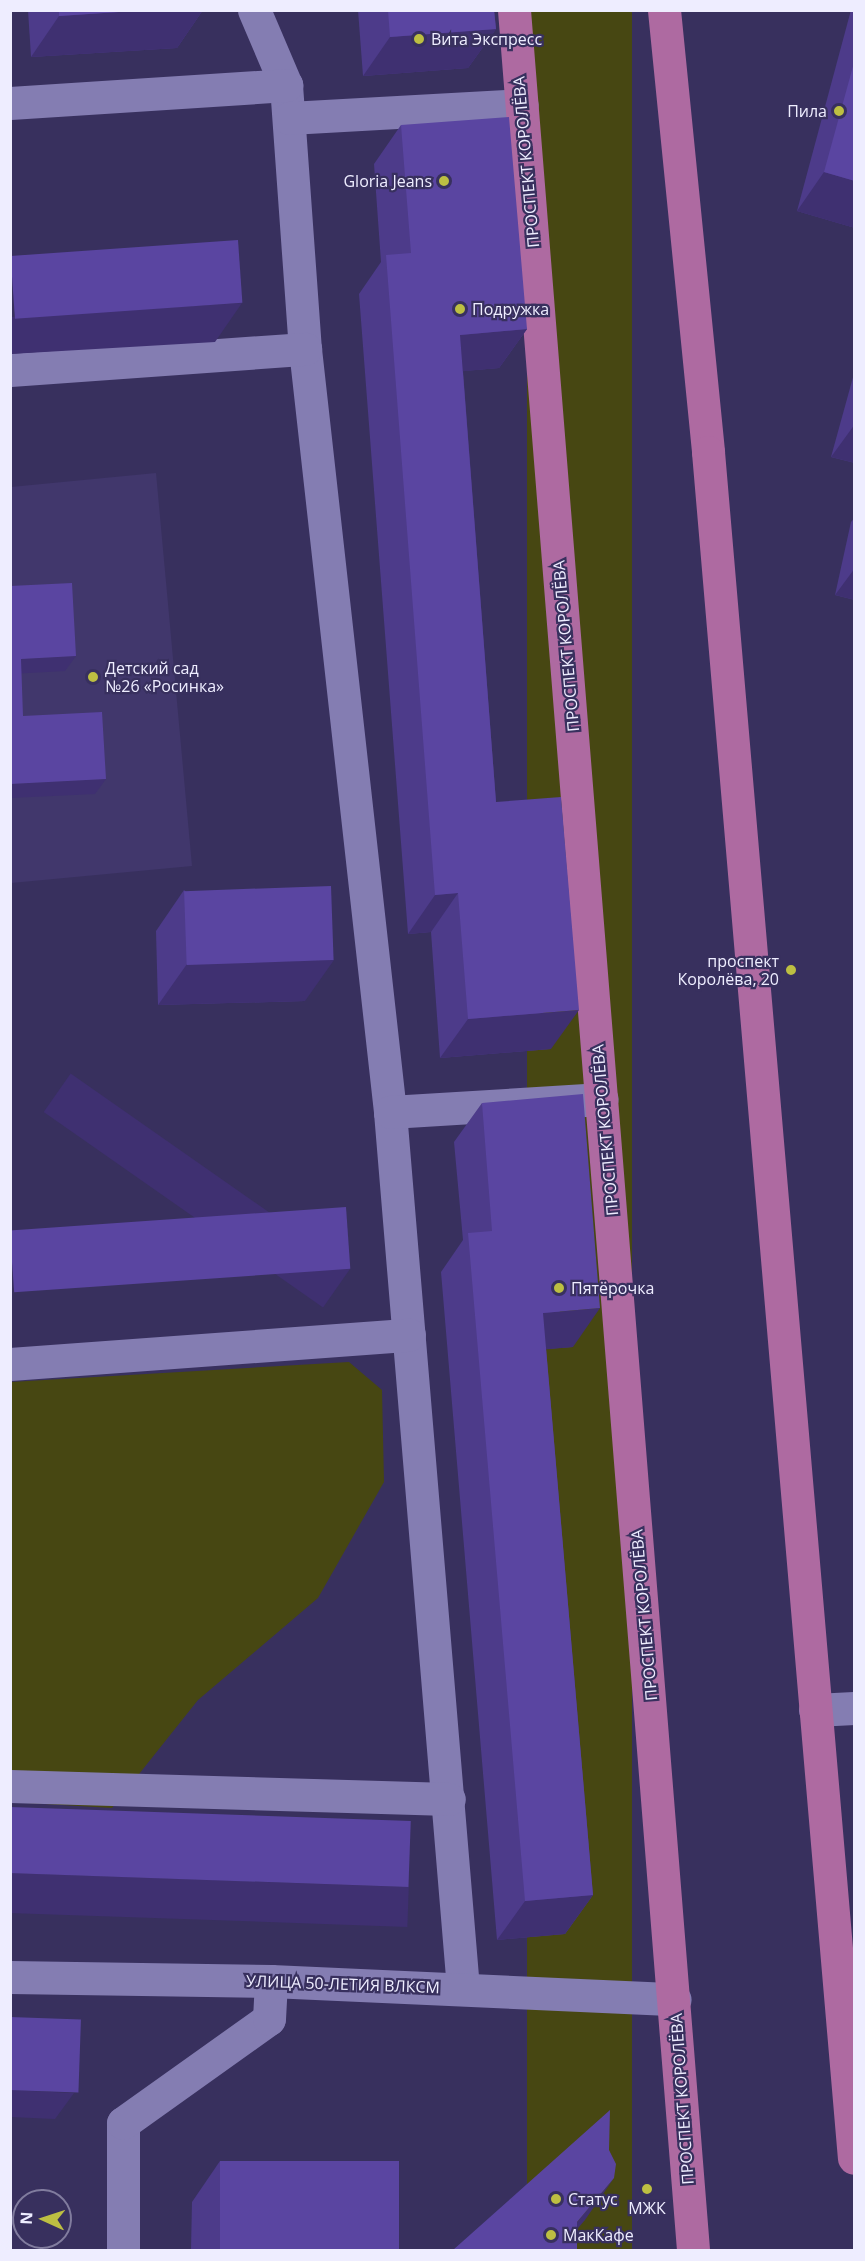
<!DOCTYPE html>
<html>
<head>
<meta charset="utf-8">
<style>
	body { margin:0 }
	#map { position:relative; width:865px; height:2261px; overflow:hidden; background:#38305e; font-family:"Open Sans",sans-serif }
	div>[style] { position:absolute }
	.built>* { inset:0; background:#41376c }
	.green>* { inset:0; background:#474712; transform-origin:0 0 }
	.minor>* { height:33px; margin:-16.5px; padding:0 16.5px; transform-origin:16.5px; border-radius:16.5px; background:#847db2 }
	.major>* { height:33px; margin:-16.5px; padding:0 16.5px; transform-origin:16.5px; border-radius:16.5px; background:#ae6aa1 }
	.wall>* { inset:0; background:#4d3b8a }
	.shaded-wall>* { inset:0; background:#3f3071; transform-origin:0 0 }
	.building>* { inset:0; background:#5a45a1; transform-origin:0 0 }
	.dots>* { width:16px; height:16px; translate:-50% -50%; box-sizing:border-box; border:3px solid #38305e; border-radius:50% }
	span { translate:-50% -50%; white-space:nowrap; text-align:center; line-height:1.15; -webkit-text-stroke:4.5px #38305e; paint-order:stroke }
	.poi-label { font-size:16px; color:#eeedff }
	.left { translate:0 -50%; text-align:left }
	.right { translate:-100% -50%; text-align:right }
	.street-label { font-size:16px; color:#eeedff }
	.frame { position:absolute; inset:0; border:12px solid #eeedff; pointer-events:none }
	.north { position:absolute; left:12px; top:2189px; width:60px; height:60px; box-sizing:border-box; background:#38305e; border:2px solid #817c9e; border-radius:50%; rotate:273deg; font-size:16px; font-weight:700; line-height:24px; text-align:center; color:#eeedff }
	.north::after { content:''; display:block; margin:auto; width:21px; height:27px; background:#bdbf42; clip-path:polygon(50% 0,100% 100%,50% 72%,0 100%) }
</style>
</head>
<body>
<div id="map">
	<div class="built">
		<div style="clip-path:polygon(156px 473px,192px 866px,11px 883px,11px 487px)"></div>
	</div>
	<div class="green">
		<div style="left:527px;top:11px;width:105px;height:2247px"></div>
		<div style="clip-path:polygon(349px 1362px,382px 1390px,384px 1482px,318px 1598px,198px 1700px,112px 1808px,11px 1802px,11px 1382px)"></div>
	</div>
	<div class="minor">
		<div style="left:254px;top:10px;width:82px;rotate:66.9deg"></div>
		<div style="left:286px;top:85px;width:265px;rotate:85.9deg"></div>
		<div style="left:305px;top:349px;width:768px;rotate:83.64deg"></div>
		<div style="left:390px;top:1112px;width:880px;rotate:85.24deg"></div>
		<div style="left:10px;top:103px;width:277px;rotate:-3.7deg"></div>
		<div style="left:289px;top:118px;width:233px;rotate:-3.2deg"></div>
		<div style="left:10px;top:370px;width:296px;rotate:-4.1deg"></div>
		<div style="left:390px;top:1112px;width:212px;rotate:-3.5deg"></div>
		<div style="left:10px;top:1364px;width:400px;rotate:-4.2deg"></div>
		<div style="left:815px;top:1710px;width:39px;rotate:-3deg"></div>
		<div style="left:10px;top:1786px;width:439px;rotate:1.7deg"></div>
		<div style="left:10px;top:1977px;width:261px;rotate:0.9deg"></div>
		<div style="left:271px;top:1981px;width:404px;rotate:2.6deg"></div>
		<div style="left:123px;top:2250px;width:127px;rotate:-90deg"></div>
		<div style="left:123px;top:2123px;width:179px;rotate:-35.5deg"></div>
		<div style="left:269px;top:2019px;width:38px;rotate:-87deg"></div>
	</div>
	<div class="major">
		<div style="left:514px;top:10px;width:2247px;rotate:85.43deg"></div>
		<div style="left:664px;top:10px;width:444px;rotate:84.3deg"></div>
		<div style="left:708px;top:452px;width:1712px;rotate:85.11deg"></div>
	</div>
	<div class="wall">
		<div style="clip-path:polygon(28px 10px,203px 10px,177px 48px,31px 57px)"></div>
		<div style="clip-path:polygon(358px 10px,494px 10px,496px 29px,468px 68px,363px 76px)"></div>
		<div style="clip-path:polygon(851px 10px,855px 10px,855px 228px,797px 211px)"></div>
		<div style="clip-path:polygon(401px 125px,527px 329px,499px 368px,463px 371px,496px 802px,551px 1049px,440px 1058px,431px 932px,408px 934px,359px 294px,381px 262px,374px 164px)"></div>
		<div style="clip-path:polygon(855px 370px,855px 463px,831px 457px)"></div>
		<div style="clip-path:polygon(855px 517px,855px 600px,835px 595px,851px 522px)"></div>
		<div style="clip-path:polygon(184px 890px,305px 1001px,158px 1005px,156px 931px)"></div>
		<div style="clip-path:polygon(482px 1103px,573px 1347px,546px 1349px,593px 1895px,565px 1934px,497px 1940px,441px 1272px,463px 1240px,454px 1142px)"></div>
		<div style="clip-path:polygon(220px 2161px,399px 2250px,191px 2250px,192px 2202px)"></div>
	</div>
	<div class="shaded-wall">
		<div style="clip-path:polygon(149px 10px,203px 10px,177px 48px,31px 57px,59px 16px)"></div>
		<div style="clip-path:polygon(496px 29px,468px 68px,363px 76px,390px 37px)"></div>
		<div style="clip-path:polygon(824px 172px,855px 181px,855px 228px,797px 211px)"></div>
		<div style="clip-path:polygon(242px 303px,215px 342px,10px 354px,10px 317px)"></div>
		<div style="clip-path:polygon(527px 329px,499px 368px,433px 374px,460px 335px)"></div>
		<div style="clip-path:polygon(855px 424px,855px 463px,831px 457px)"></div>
		<div style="clip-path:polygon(855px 568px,855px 600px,835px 595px)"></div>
		<div style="clip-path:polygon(76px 656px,65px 671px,10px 674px,21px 659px)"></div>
		<div style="clip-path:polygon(106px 779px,95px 794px,10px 798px,10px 784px)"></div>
		<div style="clip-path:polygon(458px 893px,431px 932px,408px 934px,435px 895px)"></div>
		<div style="clip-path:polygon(334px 960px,305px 1001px,158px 1005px,187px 964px)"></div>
		<div style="clip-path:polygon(579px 1010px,551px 1049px,440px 1058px,468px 1019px)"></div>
		<div style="left:350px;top:1269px;width:47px;height:341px;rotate:125deg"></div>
		<div style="clip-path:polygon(600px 1308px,573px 1347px,516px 1352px,543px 1313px)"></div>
		<div style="left:10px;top:1873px;width:399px;height:40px;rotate:2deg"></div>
		<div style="clip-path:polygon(593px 1895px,565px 1934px,497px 1940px,525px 1901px)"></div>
		<div style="clip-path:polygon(10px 2090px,74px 2093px,55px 2119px,10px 2117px)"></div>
		<div style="clip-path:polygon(614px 2178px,585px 2220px,559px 2250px,577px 2222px)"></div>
	</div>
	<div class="building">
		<div style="clip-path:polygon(59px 10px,149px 10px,59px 16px)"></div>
		<div style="clip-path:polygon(388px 10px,494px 10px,496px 29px,390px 37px)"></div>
		<div style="clip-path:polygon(855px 59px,855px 181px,824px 172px)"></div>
		<div style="clip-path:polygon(509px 117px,527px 329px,460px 335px,496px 802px,561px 797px,579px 1010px,468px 1019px,458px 893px,435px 895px,386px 255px,411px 253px,401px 125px)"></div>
		<div style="left:238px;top:240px;width:63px;height:228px;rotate:86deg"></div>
		<div style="clip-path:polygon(72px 583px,76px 656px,21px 659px,23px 716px,102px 712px,106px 779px,10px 784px,10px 586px)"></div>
		<div style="left:331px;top:886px;width:74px;height:147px;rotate:88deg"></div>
		<div style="clip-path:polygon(583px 1094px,600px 1308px,543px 1313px,593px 1895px,525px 1901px,468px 1233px,492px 1231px,482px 1103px)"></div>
		<div style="left:346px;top:1207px;width:62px;height:337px;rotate:86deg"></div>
		<div style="left:10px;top:1807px;width:401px;height:66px;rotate:2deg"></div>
		<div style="left:10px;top:2017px;width:71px;height:73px;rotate:2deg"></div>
		<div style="clip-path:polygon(610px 2110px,609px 2150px,616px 2164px,614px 2178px,577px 2222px,577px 2250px,453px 2250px)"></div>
		<div style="left:220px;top:2161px;width:179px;height:89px"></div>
	</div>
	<div class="dots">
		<div style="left:419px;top:39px;background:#bdbf42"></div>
		<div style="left:839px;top:111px;background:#bdbf42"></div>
		<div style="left:444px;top:181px;background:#bdbf42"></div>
		<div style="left:460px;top:309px;background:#bdbf42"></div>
		<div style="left:93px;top:677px;background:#bdbf42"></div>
		<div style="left:791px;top:970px;background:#bdbf42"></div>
		<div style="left:559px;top:1288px;background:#bdbf42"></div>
		<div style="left:647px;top:2189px;background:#bdbf42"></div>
		<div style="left:556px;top:2199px;background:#bdbf42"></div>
		<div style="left:551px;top:2235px;background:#bdbf42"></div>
	</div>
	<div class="poi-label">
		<span class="left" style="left:431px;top:39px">Вита Экспресс</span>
		<span class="right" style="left:827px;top:111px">Пила</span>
		<span class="right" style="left:432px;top:181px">Gloria Jeans</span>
		<span class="left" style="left:472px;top:309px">Подружка</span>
		<span class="left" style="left:105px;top:677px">Детский сад<br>№26 «Росинка»</span>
		<span class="right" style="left:779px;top:970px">проспект<br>Королёва, 20</span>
		<span class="left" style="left:571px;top:1288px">Пятёрочка</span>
		<span class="left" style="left:568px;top:2199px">Статус</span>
		<span style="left:647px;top:2208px">МЖК</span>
		<span class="left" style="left:563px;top:2235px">МакКафе</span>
	</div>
	<div class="street-label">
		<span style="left:526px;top:162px;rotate:-95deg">ПРОСПЕКТ КОРОЛЁВА</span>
		<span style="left:566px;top:646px;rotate:-95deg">ПРОСПЕКТ КОРОЛЁВА</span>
		<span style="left:605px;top:1130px;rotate:-95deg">ПРОСПЕКТ КОРОЛЁВА</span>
		<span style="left:644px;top:1615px;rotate:-95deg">ПРОСПЕКТ КОРОЛЁВА</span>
		<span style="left:343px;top:1984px;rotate:2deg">УЛИЦА 50-ЛЕТИЯ ВЛКСМ</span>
		<span style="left:682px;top:2099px;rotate:-94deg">ПРОСПЕКТ КОРОЛЁВА</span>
	</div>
	<div class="frame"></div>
	<div class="north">N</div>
</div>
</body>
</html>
